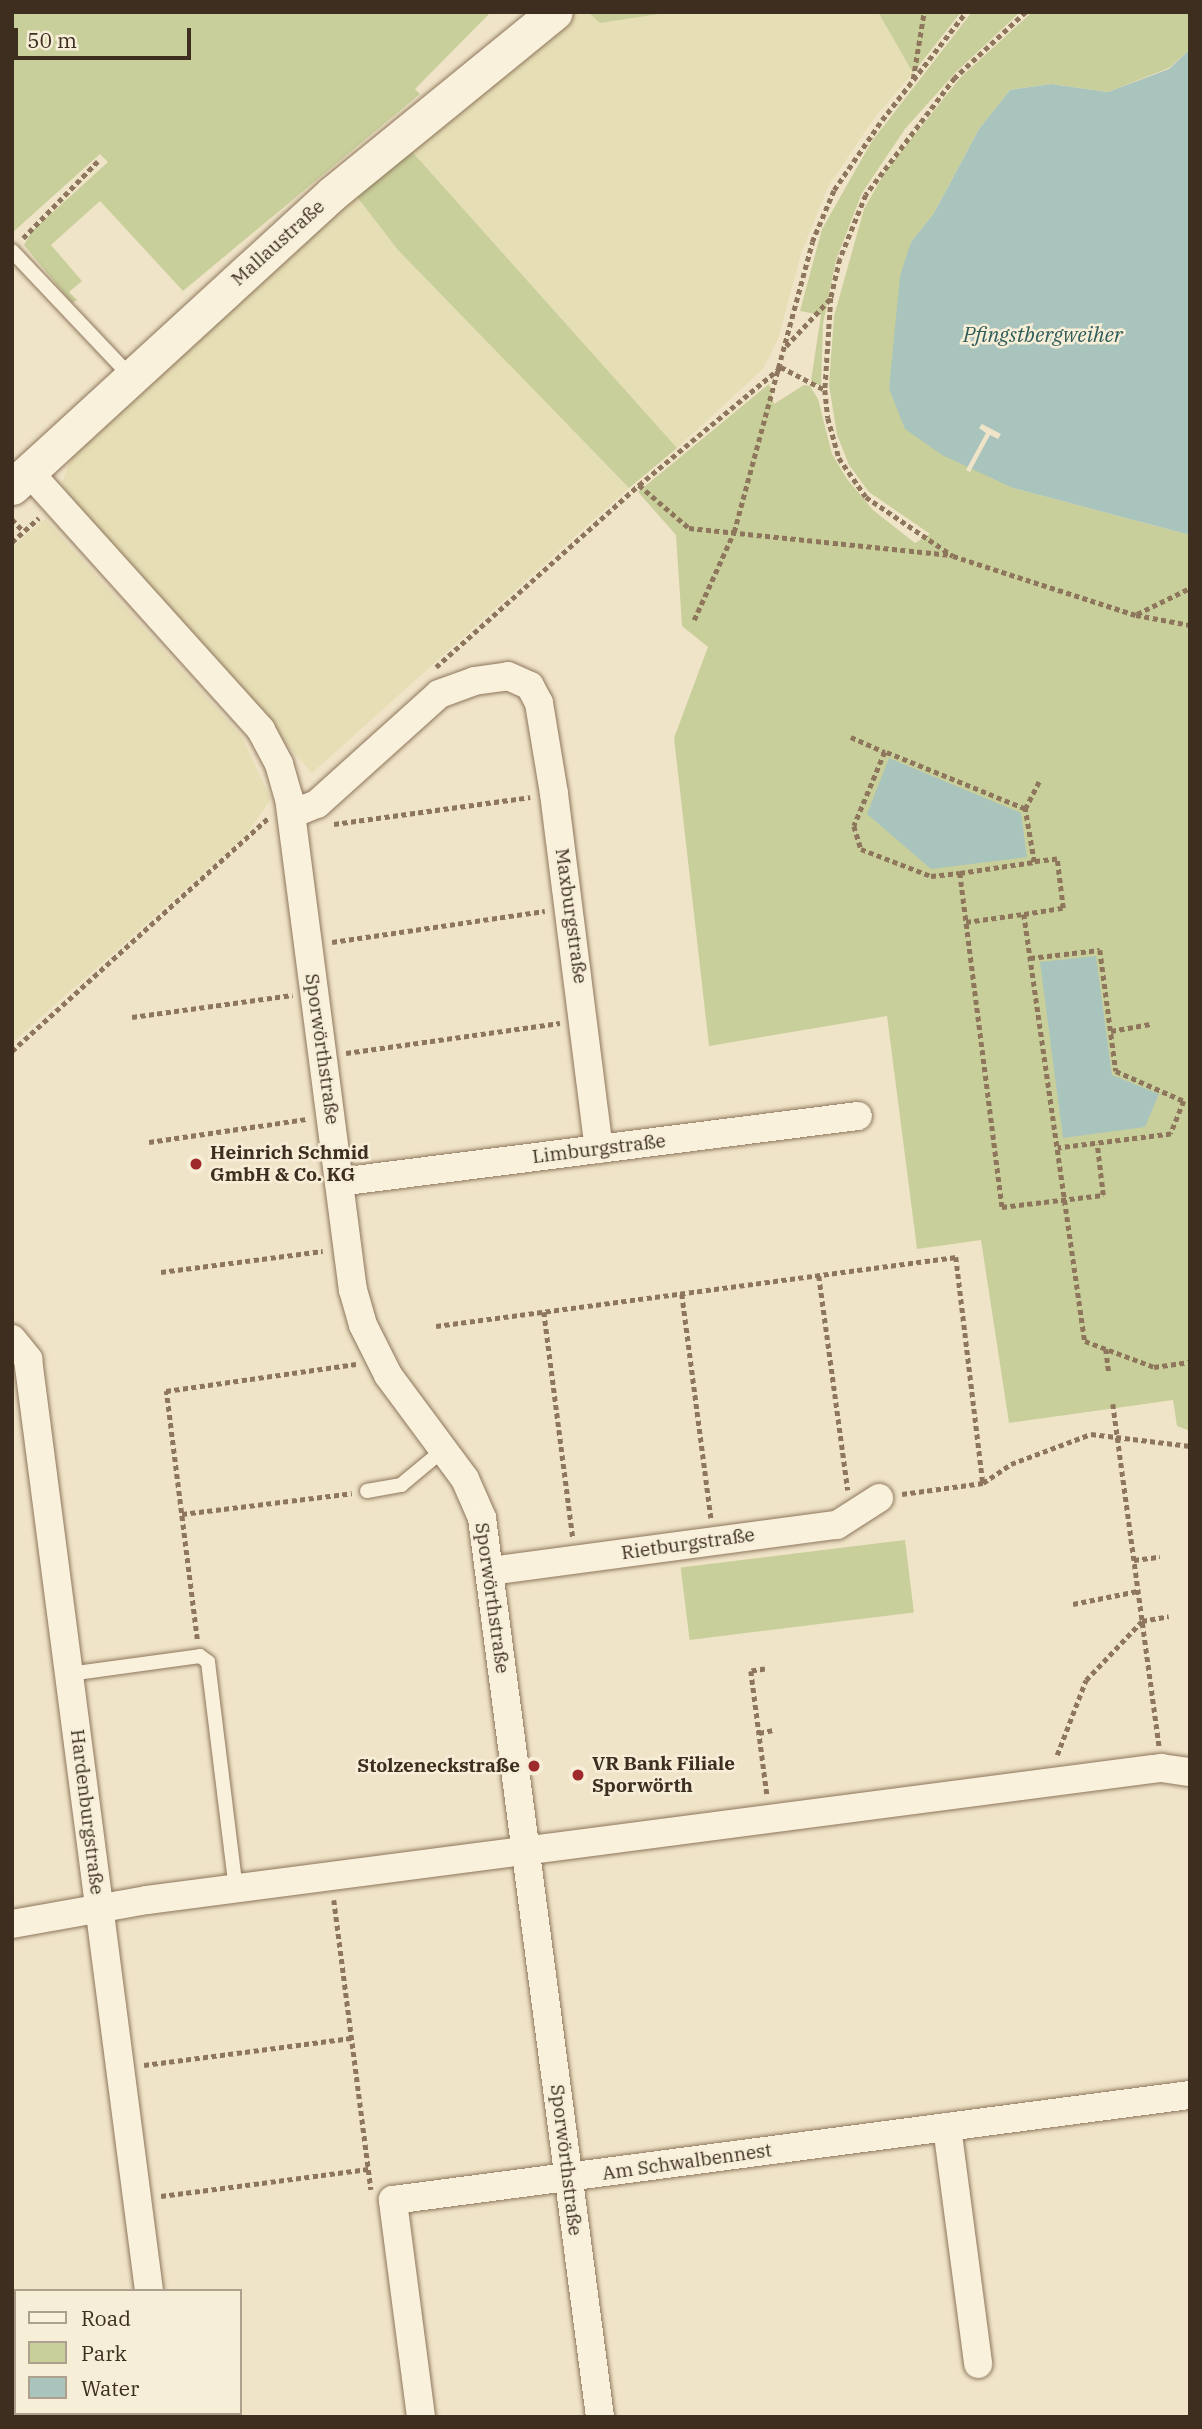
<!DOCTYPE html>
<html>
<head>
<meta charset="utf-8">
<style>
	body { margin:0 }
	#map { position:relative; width:1202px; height:2429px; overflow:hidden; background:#f0e4c8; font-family:"IBM Plex Serif",serif }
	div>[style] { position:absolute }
	.farmland>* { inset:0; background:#e6deb5 }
	.green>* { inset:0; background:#c9cf9b; transform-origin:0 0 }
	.water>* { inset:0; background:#a9c4bc }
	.pier>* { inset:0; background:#f0e4c8 }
	.path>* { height:4.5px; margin-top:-2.25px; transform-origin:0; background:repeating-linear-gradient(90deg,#8d765c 0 5px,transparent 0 8.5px) }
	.roads { filter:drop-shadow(0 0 2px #8d765c) drop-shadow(0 0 2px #8d765c) }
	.service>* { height:14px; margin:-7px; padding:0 7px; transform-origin:7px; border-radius:7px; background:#faf1dc }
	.minor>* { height:28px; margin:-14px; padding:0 14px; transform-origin:14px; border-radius:14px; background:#faf1dc }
	.tertiary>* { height:35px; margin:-17.5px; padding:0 17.5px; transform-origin:17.5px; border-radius:17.5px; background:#faf1dc }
	.dots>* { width:19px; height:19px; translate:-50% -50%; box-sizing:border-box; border:4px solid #f7eed8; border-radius:50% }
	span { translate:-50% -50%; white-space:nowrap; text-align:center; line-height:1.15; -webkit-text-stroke:5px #f7eed8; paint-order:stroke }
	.street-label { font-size:19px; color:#3d2e20 }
	.poi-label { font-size:19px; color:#3d2e20; font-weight:700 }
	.left { translate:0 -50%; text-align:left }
	.right { translate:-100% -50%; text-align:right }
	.water-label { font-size:21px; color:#2f5d5a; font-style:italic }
	.frame { position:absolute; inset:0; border:14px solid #3d2e20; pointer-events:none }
	.legend { position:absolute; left:14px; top:2289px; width:228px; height:126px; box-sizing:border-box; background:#f7eed8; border:2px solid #ada18e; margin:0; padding:9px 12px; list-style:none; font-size:21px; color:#3d2e20 }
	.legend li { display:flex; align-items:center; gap:14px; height:35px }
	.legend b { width:35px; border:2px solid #ada18e }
	.scale { position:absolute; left:14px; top:28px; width:177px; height:32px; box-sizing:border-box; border:4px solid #3d2e20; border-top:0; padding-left:9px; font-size:21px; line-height:24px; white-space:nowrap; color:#3d2e20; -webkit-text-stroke:5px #f7eed8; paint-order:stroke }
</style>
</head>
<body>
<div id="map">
	<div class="farmland">
		<div style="clip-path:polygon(570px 12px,588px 12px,600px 23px,672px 12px,878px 12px,913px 73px,875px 117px,828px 187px,801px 254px,778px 339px,763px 369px,677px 448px,407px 146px)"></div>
		<div style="clip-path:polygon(354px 193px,398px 250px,629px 488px,312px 773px,74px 508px,62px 483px,74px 450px)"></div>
		<div style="clip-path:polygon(45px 519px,241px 736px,271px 799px,246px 835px,12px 1043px,12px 547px)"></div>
	</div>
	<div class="green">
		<div style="clip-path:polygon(12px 12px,491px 12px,415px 89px,420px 94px,183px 291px,100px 201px,51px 245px,82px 281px,69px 292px,77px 300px,72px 303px,24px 245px,32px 231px,108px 162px,100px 154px,12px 233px)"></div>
		<div style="clip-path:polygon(588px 12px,672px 12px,600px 23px)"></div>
		<div style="clip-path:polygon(878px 12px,961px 12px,913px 73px)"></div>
		<div style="clip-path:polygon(972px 12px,1020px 12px,955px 73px,905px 129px,862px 193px,836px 260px,823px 324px,821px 386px,811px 381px,821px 315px,800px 311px,822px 229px,872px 141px)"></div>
		<div style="clip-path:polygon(1032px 12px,1190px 12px,1190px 49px,1169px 68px,1108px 92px,1051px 84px,1010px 90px,979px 129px,934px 213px,911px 242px,889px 389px,1013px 488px,1190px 535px,1190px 1431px,1177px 1426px,1173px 1400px,1009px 1423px,981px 1240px,917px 1249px,887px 1016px,709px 1046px,674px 738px,708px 647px,682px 626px,676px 535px,638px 492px,769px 384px,774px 404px,804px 385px,810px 386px,818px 399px,832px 454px,847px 479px,873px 510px,915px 543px,930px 534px,869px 492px,849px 465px,837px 435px,829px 385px,834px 316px,864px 209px,885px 172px,960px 78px)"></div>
		<div style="clip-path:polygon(407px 146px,677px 448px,629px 488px,398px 250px,354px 193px)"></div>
		<div style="left:905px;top:1540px;width:73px;height:226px;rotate:83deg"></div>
	</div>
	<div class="water">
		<div style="clip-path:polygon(1190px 49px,1190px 535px,1013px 488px,942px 455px,905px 429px,889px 389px,900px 276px,911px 242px,934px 213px,979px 129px,1010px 90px,1051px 84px,1108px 92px,1169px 69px)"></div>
		<div style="clip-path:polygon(889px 758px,1021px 813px,1027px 857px,931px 869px,867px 814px)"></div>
		<div style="clip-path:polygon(1096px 956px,1112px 1075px,1159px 1094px,1145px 1127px,1063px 1138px,1040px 962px)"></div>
	</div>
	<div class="pier">
		<div style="clip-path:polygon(982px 424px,1001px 434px,998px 439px,990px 435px,970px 472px,966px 470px,986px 433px,979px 428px)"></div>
	</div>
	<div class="path">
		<div style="left:1026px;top:12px;width:97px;rotate:137.1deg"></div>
		<div style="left:955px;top:78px;width:147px;rotate:127.3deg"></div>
		<div style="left:866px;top:195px;width:69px;rotate:112.1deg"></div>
		<div style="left:840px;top:259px;width:40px;rotate:103deg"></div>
		<div style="left:831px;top:298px;width:92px;rotate:93.7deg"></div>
		<div style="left:825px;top:390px;width:28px;rotate:84deg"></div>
		<div style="left:828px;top:418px;width:41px;rotate:74.6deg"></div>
		<div style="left:839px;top:458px;width:47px;rotate:55.3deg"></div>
		<div style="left:866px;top:497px;width:105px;rotate:34.1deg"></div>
		<div style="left:953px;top:556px;width:192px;rotate:17.9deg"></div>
		<div style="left:1136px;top:615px;width:55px;rotate:10.5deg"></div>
		<div style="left:913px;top:79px;width:68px;rotate:-80.7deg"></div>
		<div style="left:23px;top:238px;width:107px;rotate:-45.8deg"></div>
		<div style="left:786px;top:346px;width:64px;rotate:-46.9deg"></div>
		<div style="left:781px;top:367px;width:50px;rotate:27.6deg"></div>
		<div style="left:639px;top:485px;width:66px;rotate:40.7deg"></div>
		<div style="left:689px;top:528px;width:261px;rotate:5.9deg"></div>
		<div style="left:12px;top:519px;width:16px;rotate:47deg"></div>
		<div style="left:12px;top:542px;width:36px;rotate:-42deg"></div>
		<div style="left:1137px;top:614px;width:59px;rotate:-26.1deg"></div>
		<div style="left:694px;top:620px;width:97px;rotate:-65.6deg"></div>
		<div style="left:734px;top:532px;width:300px;rotate:-74.9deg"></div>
		<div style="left:812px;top:242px;width:56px;rotate:-67.1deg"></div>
		<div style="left:834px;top:190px;width:85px;rotate:-55.6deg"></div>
		<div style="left:882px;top:120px;width:137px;rotate:-52.1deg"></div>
		<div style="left:436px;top:667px;width:273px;rotate:-41.9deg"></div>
		<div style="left:639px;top:485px;width:185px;rotate:-39.7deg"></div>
		<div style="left:851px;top:737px;width:37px;rotate:24deg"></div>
		<div style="left:1025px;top:809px;width:34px;rotate:-63deg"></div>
		<div style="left:334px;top:824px;width:198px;rotate:-7.8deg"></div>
		<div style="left:960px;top:873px;width:75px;rotate:-8.5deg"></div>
		<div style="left:1034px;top:862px;width:54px;rotate:-99.6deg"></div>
		<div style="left:1025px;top:809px;width:151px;rotate:-157.8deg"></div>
		<div style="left:885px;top:752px;width:80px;rotate:112.7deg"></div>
		<div style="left:854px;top:826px;width:24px;rotate:73deg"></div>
		<div style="left:861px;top:849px;width:75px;rotate:21.1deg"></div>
		<div style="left:931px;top:876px;width:29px;rotate:-6deg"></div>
		<div style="left:960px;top:873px;width:337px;rotate:82.8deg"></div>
		<div style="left:1002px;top:1207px;width:102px;rotate:-6.8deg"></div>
		<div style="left:1103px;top:1195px;width:51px;rotate:-96.7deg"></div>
		<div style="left:1024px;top:914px;width:39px;rotate:-9deg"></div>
		<div style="left:1063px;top:908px;width:49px;rotate:-97deg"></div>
		<div style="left:1057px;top:859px;width:23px;rotate:173deg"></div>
		<div style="left:966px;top:922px;width:59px;rotate:-7.9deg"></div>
		<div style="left:1024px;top:914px;width:431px;rotate:81.9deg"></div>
		<div style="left:1085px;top:1341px;width:74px;rotate:20.6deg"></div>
		<div style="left:1154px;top:1367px;width:36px;rotate:-8deg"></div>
		<div style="left:332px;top:942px;width:215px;rotate:-8.3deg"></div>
		<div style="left:1030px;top:958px;width:70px;rotate:-6.5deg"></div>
		<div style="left:1100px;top:950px;width:122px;rotate:82.5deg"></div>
		<div style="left:1116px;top:1071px;width:74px;rotate:23.8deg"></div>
		<div style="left:1184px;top:1101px;width:35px;rotate:112deg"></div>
		<div style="left:1171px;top:1134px;width:114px;rotate:172.9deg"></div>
		<div style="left:132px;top:1017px;width:162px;rotate:-7.8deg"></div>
		<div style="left:1111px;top:1031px;width:40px;rotate:-10deg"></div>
		<div style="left:12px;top:1051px;width:346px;rotate:-42.3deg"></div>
		<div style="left:346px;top:1053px;width:216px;rotate:-8deg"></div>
		<div style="left:149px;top:1142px;width:160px;rotate:-8.3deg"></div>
		<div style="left:161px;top:1272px;width:163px;rotate:-7.4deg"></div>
		<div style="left:819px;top:1276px;width:216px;rotate:82.3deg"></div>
		<div style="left:682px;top:1294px;width:226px;rotate:82.6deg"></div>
		<div style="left:544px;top:1312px;width:227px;rotate:82.7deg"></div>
		<div style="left:436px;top:1326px;width:525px;rotate:-7.56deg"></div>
		<div style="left:956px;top:1257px;width:228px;rotate:83.2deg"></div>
		<div style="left:1106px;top:1349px;width:24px;rotate:83deg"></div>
		<div style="left:1113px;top:1404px;width:345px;rotate:82.3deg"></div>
		<div style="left:902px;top:1494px;width:82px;rotate:-7.7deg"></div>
		<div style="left:983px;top:1483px;width:34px;rotate:-34deg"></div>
		<div style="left:1011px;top:1464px;width:85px;rotate:-20.6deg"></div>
		<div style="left:1091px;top:1434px;width:100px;rotate:6.9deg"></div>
		<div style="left:182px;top:1514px;width:171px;rotate:-7deg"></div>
		<div style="left:1134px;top:1560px;width:26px;rotate:-7deg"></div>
		<div style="left:1073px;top:1604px;width:66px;rotate:-11.3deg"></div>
		<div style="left:197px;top:1639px;width:250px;rotate:-97.1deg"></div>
		<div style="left:166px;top:1391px;width:192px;rotate:-8.1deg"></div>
		<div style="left:765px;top:1669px;width:14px;rotate:172deg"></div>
		<div style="left:751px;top:1671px;width:124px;rotate:82.6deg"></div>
		<div style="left:759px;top:1733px;width:14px;rotate:-12deg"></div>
		<div style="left:1057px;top:1755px;width:80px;rotate:-68.9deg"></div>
		<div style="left:1086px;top:1680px;width:81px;rotate:-46.5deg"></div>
		<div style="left:1142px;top:1621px;width:27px;rotate:-10deg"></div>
		<div style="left:334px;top:1900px;width:292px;rotate:82.7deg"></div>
		<div style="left:144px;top:2065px;width:209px;rotate:-7.4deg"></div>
		<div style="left:161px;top:2196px;width:209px;rotate:-7.4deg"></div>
		<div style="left:183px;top:2413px;width:4px;rotate:90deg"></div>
	</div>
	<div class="roads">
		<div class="service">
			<div style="left:12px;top:251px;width:173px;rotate:46.6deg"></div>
			<div style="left:367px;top:1491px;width:35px;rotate:-10deg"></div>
			<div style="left:401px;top:1485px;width:55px;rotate:-39.8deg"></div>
			<div style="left:69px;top:1674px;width:132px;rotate:-7.8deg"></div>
			<div style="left:200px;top:1656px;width:10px;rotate:37deg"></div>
			<div style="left:208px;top:1662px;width:229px;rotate:83deg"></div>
		</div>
		<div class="minor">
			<div style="left:29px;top:472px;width:347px;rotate:48deg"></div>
			<div style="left:261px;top:730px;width:38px;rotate:62deg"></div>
			<div style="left:279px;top:764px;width:35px;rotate:74deg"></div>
			<div style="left:289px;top:798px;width:496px;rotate:82.6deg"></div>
			<div style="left:353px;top:1290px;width:36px;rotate:74deg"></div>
			<div style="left:363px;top:1325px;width:56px;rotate:63.4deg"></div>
			<div style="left:388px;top:1375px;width:129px;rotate:53.5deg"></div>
			<div style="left:465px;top:1479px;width:43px;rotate:66.4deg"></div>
			<div style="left:482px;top:1518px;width:907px;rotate:82.52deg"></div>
			<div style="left:292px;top:814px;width:27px;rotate:-22deg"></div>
			<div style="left:317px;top:804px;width:164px;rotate:-42deg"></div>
			<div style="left:439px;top:694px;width:37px;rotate:-20deg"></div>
			<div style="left:474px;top:681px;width:34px;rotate:-8deg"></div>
			<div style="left:508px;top:676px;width:24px;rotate:24deg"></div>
			<div style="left:530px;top:686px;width:19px;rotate:62deg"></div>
			<div style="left:539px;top:703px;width:92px;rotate:80.6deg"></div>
			<div style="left:554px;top:794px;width:358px;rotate:82.8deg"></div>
			<div style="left:339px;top:1182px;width:523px;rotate:-7.25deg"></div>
			<div style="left:12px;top:1339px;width:26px;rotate:51deg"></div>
			<div style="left:28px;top:1359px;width:940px;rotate:82.6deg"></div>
			<div style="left:490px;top:1571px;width:350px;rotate:-7.6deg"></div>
			<div style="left:837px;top:1525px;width:50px;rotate:-32.7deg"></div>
			<div style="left:12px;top:1924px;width:137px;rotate:-10.1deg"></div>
			<div style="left:147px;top:1900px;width:1023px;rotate:-7.42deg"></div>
			<div style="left:1161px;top:1768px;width:29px;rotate:8deg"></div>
			<div style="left:947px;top:2127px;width:239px;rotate:82.5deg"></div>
			<div style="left:12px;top:2327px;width:4px;rotate:-14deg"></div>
			<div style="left:421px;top:2417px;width:219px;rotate:-97.4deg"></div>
			<div style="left:393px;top:2200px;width:804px;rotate:-7.51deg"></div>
		</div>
		<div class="tertiary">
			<div style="left:12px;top:487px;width:435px;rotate:-42.5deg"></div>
			<div style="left:333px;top:193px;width:286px;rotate:-39.2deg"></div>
		</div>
	</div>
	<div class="dots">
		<div style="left:196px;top:1164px;background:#9e2a2b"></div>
		<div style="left:534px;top:1766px;background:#9e2a2b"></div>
		<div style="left:578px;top:1775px;background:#9e2a2b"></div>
	</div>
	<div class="street-label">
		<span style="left:278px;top:243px;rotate:-42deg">Mallaustraße</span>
		<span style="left:571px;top:916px;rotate:82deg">Maxburgstraße</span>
		<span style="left:322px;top:1049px;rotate:82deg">Sporwörthstraße</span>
		<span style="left:599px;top:1149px;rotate:-7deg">Limburgstraße</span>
		<span style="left:688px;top:1544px;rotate:-8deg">Rietburgstraße</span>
		<span style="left:492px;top:1598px;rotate:82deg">Sporwörthstraße</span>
		<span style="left:87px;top:1812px;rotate:83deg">Hardenburgstraße</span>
		<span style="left:566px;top:2160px;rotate:83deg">Sporwörthstraße</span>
		<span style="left:687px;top:2162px;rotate:-8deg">Am Schwalbennest</span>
	</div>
	<div class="poi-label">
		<span class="left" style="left:210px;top:1164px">Heinrich Schmid<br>GmbH &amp; Co. KG</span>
		<span class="left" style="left:592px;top:1775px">VR Bank Filiale<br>Sporwörth</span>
		<span class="right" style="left:520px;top:1766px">Stolzeneckstraße</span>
	</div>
	<div class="water-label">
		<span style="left:1043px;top:334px">Pfingstbergweiher</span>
	</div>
	<div class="frame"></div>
	<ul class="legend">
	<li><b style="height:9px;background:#faf1dc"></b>Road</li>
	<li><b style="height:19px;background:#c9cf9b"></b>Park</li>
	<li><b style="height:19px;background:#a9c4bc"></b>Water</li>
	</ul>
	<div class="scale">50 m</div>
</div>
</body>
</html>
